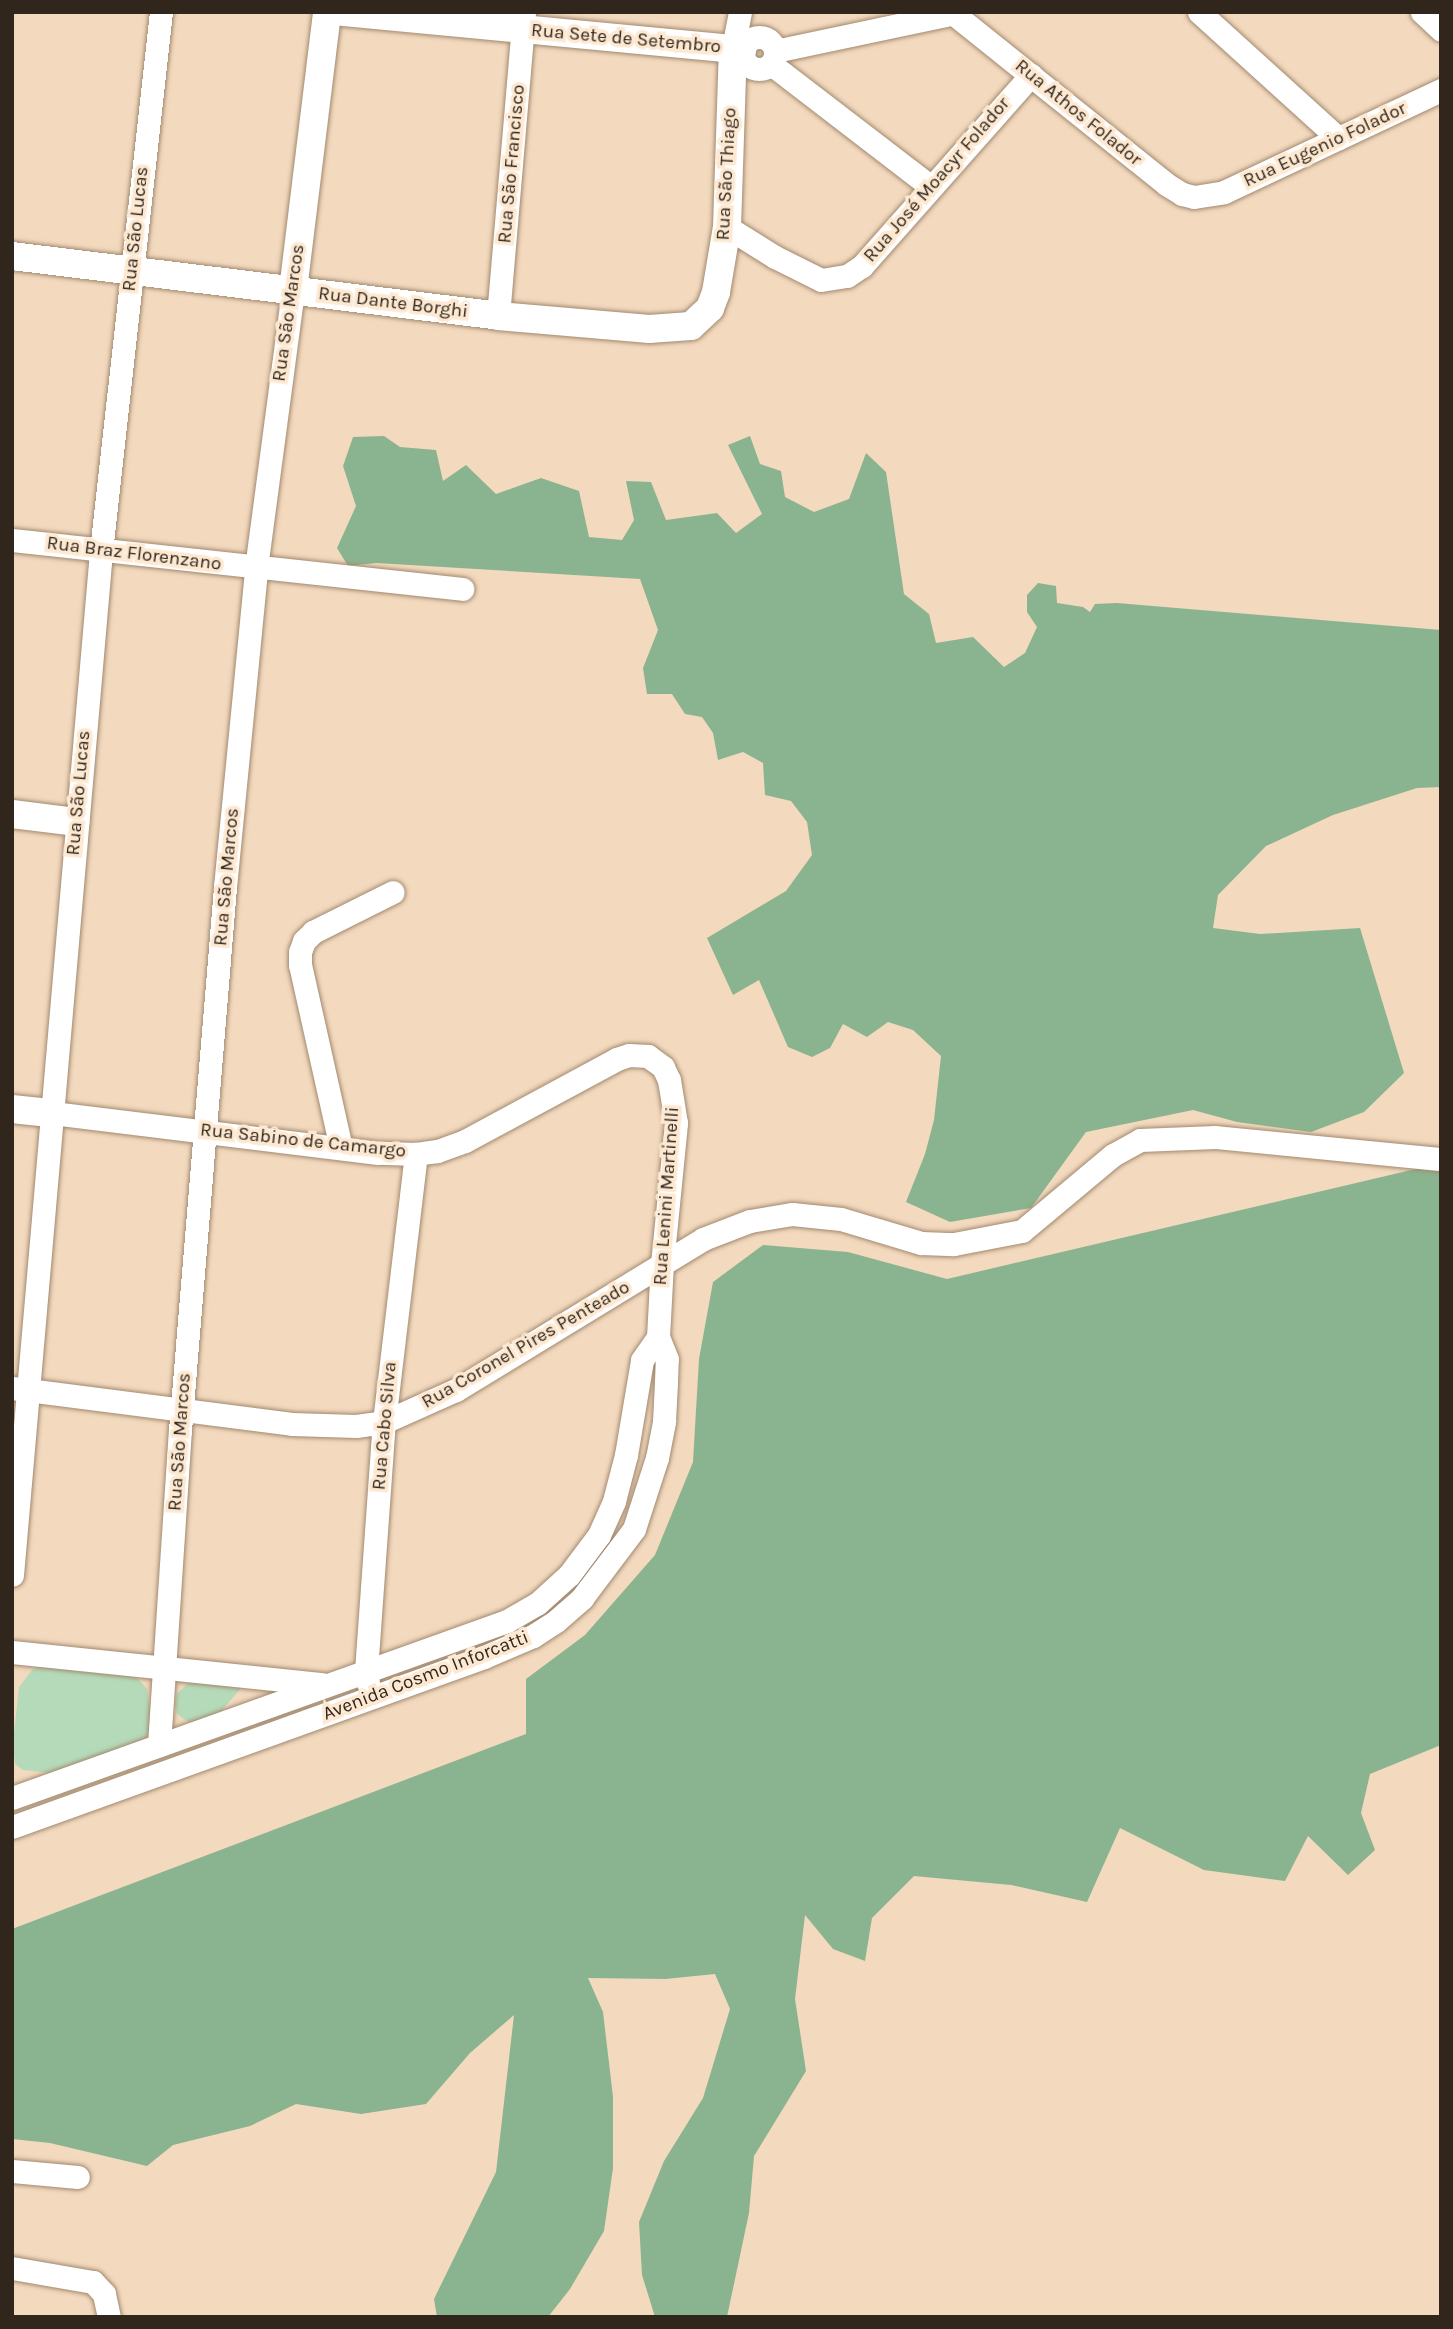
<!DOCTYPE html>
<html>
<head>
<meta charset="utf-8">
<style>
	body { margin:0 }
	#map { position:relative; width:1453px; height:2329px; overflow:hidden; background:#f3d9be; font-family:Karla,sans-serif }
	div>[style] { position:absolute }
	.green>* { inset:0; background:#b5dab9 }
	.forest>* { inset:0; background:#8ab48f }
	.roads { filter:drop-shadow(0 0 2px #a1896f) drop-shadow(0 0 2px #a1896f) }
	.minor>* { height:23px; margin:-11.5px; padding:0 11.5px; transform-origin:11.5px; border-radius:11.5px; background:#fff }
	.minor>.ring { margin:-11.5px; padding:0; box-sizing:content-box; background:none; border:23px solid #fff; border-radius:50% }
	.tertiary>* { height:28px; margin:-14px; padding:0 14px; transform-origin:14px; border-radius:14px; background:#fff }
	span { translate:-50% -50%; white-space:nowrap; text-align:center; line-height:1.15; -webkit-text-stroke:7px #fde8d1; paint-order:stroke }
	.street-label { font-size:19px; color:#30261c }
	.frame { position:absolute; inset:0; border:14px solid #30261c; pointer-events:none }
</style>
</head>
<body>
<div id="map">
	<div class="green">
		<div style="clip-path:polygon(48px 1665px,123px 1674px,138px 1679px,147px 1689px,150px 1711px,151px 1728px,145px 1739px,51px 1773px,23px 1770px,15px 1764px,13px 1742px,19px 1687px,33px 1669px)"></div>
		<div style="clip-path:polygon(201px 1681px,242px 1687px,218px 1715px,199px 1724px,187px 1721px,177px 1714px,175px 1705px,177px 1694px,187px 1684px)"></div>
	</div>
	<div class="forest">
		<div style="clip-path:polygon(384px 436px,400px 447px,436px 450px,443px 481px,466px 465px,496px 494px,541px 478px,579px 491px,589px 537px,622px 540px,634px 520px,626px 481px,651px 482px,666px 520px,717px 513px,736px 533px,762px 514px,728px 445px,750px 436px,760px 464px,781px 471px,785px 497px,814px 512px,849px 499px,866px 453px,886px 472px,904px 594px,929px 614px,936px 643px,973px 637px,1004px 667px,1025px 653px,1037px 627px,1027px 612px,1027px 595px,1038px 583px,1056px 586px,1057px 603px,1083px 607px,1090px 612px,1095px 604px,1117px 603px,1441px 630px,1441px 787px,1417px 788px,1333px 815px,1266px 846px,1218px 895px,1213px 928px,1260px 934px,1360px 928px,1404px 1073px,1364px 1112px,1311px 1132px,1237px 1122px,1193px 1110px,1086px 1132px,1031px 1208px,950px 1222px,906px 1202px,925px 1154px,934px 1120px,941px 1056px,913px 1030px,888px 1022px,867px 1037px,843px 1024px,830px 1048px,812px 1057px,788px 1047px,759px 980px,733px 995px,707px 938px,786px 891px,812px 855px,807px 822px,791px 801px,765px 795px,763px 763px,743px 752px,718px 760px,713px 733px,702px 717px,685px 714px,672px 694px,647px 694px,643px 668px,658px 630px,640px 579px,376px 563px,348px 566px,337px 548px,356px 506px,343px 466px,353px 437px)"></div>
		<div style="clip-path:polygon(1441px 1163px,1441px 1745px,1370px 1774px,1361px 1813px,1375px 1850px,1348px 1875px,1308px 1836px,1285px 1881px,1204px 1870px,1120px 1828px,1087px 1902px,1011px 1885px,914px 1876px,872px 1918px,865px 1961px,833px 1949px,805px 1915px,795px 1999px,806px 2071px,754px 2156px,749px 2213px,727px 2317px,655px 2317px,642px 2275px,639px 2222px,664px 2161px,703px 2098px,730px 2009px,715px 1974px,665px 1979px,588px 1978px,603px 2012px,613px 2097px,613px 2168px,604px 2231px,570px 2289px,548px 2317px,437px 2317px,434px 2299px,496px 2172px,514px 2015px,470px 2053px,426px 2104px,361px 2114px,296px 2104px,250px 2126px,173px 2145px,147px 2166px,50px 2143px,12px 2139px,12px 1929px,526px 1734px,526px 1679px,585px 1635px,655px 1555px,693px 1462px,699px 1359px,713px 1282px,763px 1245px,848px 1252px,947px 1279px)"></div>
	</div>
	<div class="roads">
		<div class="minor">
			<div style="left:1199px;top:12px;width:188px;rotate:42.2deg"></div>
			<div style="left:1422px;top:12px;width:26px;rotate:43deg"></div>
			<div style="left:954px;top:14px;width:272px;rotate:38.7deg"></div>
			<div style="left:1166px;top:184px;width:19px;rotate:32deg"></div>
			<div style="left:1182px;top:194px;width:12px;rotate:14deg"></div>
			<div style="left:1194px;top:197px;width:30px;rotate:-9deg"></div>
			<div style="left:1224px;top:192px;width:240px;rotate:-25.2deg"></div>
			<div class="ring" style="left:743px;top:37px;width:9px;height:9px"></div>
			<div style="left:733px;top:48px;width:37px;rotate:-79deg"></div>
			<div style="left:775px;top:51px;width:189px;rotate:-11.9deg"></div>
			<div style="left:771px;top:64px;width:200px;rotate:37.5deg"></div>
			<div style="left:727px;top:227px;width:57px;rotate:32deg"></div>
			<div style="left:775px;top:257px;width:51px;rotate:26.6deg"></div>
			<div style="left:821px;top:280px;width:26px;rotate:-9deg"></div>
			<div style="left:847px;top:276px;width:18px;rotate:-34deg"></div>
			<div style="left:862px;top:266px;width:255px;rotate:-48.5deg"></div>
			<div style="left:498px;top:316px;width:305px;rotate:-85.1deg"></div>
			<div style="left:12px;top:540px;width:453px;rotate:6.2deg"></div>
			<div style="left:341px;top:1148px;width:188px;rotate:-102.6deg"></div>
			<div style="left:300px;top:965px;width:13px;rotate:-90deg"></div>
			<div style="left:300px;top:952px;width:12px;rotate:-70deg"></div>
			<div style="left:304px;top:941px;width:13px;rotate:-45deg"></div>
			<div style="left:313px;top:932px;width:89px;rotate:-26.6deg"></div>
			<div style="left:12px;top:1388px;width:282px;rotate:7.3deg"></div>
			<div style="left:292px;top:1424px;width:64px;rotate:1.8deg"></div>
			<div style="left:356px;top:1426px;width:28px;rotate:-8deg"></div>
			<div style="left:384px;top:1422px;width:79px;rotate:-24deg"></div>
			<div style="left:456px;top:1390px;width:289px;rotate:-31.4deg"></div>
			<div style="left:703px;top:1239px;width:50px;rotate:-21deg"></div>
			<div style="left:750px;top:1221px;width:43px;rotate:-9.5deg"></div>
			<div style="left:792px;top:1214px;width:49px;rotate:5.8deg"></div>
			<div style="left:841px;top:1219px;width:84px;rotate:16.7deg"></div>
			<div style="left:921px;top:1243px;width:33px;rotate:2deg"></div>
			<div style="left:954px;top:1244px;width:69px;rotate:-10.8deg"></div>
			<div style="left:1022px;top:1231px;width:119px;rotate:-39.9deg"></div>
			<div style="left:1113px;top:1155px;width:31px;rotate:-29deg"></div>
			<div style="left:1140px;top:1140px;width:75px;rotate:-2.3deg"></div>
			<div style="left:1215px;top:1137px;width:227px;rotate:5.6deg"></div>
			<div style="left:12px;top:1575px;width:1028px;rotate:-85.03deg"></div>
			<div style="left:101px;top:551px;width:542px;rotate:-83.65deg"></div>
			<div style="left:12px;top:1652px;width:312px;rotate:5.9deg"></div>
			<div style="left:368px;top:1683px;width:12px;rotate:-99deg"></div>
			<div style="left:366px;top:1671px;width:250px;rotate:-85.9deg"></div>
			<div style="left:384px;top:1422px;width:270px;rotate:-83.2deg"></div>
			<div style="left:159px;top:1745px;width:316px;rotate:-86.2deg"></div>
			<div style="left:180px;top:1430px;width:545px;rotate:-85.26deg"></div>
			<div style="left:225px;top:887px;width:321px;rotate:-84.4deg"></div>
			<div style="left:256px;top:568px;width:280px;rotate:-82.4deg"></div>
			<div style="left:12px;top:1798px;width:526px;rotate:-19.68deg"></div>
			<div style="left:507px;top:1621px;width:34px;rotate:-30deg"></div>
			<div style="left:537px;top:1604px;width:43px;rotate:-42.2deg"></div>
			<div style="left:569px;top:1575px;width:50px;rotate:-53.1deg"></div>
			<div style="left:599px;top:1535px;width:37px;rotate:-66deg"></div>
			<div style="left:614px;top:1501px;width:48px;rotate:-75.4deg"></div>
			<div style="left:626px;top:1455px;width:96px;rotate:-80.4deg"></div>
			<div style="left:642px;top:1360px;width:28px;rotate:-55deg"></div>
			<div style="left:12px;top:1827px;width:502px;rotate:-19.81deg"></div>
			<div style="left:484px;top:1657px;width:53px;rotate:-23.2deg"></div>
			<div style="left:533px;top:1636px;width:27px;rotate:-33deg"></div>
			<div style="left:556px;top:1621px;width:35px;rotate:-41deg"></div>
			<div style="left:582px;top:1598px;width:86px;rotate:-53deg"></div>
			<div style="left:634px;top:1529px;width:75px;rotate:-72.1deg"></div>
			<div style="left:657px;top:1458px;width:38px;rotate:-79deg"></div>
			<div style="left:664px;top:1421px;width:39px;rotate:-87deg"></div>
			<div style="left:666px;top:1382px;width:23px;rotate:-88deg"></div>
			<div style="left:667px;top:1359px;width:24px;rotate:-112deg"></div>
			<div style="left:658px;top:1337px;width:73px;rotate:-86.9deg"></div>
			<div style="left:662px;top:1264px;width:142px;rotate:-84.3deg"></div>
			<div style="left:676px;top:1123px;width:44px;rotate:-99.2deg"></div>
			<div style="left:669px;top:1080px;width:14px;rotate:-115deg"></div>
			<div style="left:663px;top:1067px;width:19px;rotate:-144deg"></div>
			<div style="left:648px;top:1056px;width:19px;rotate:-177deg"></div>
			<div style="left:629px;top:1055px;width:13px;rotate:162deg"></div>
			<div style="left:617px;top:1059px;width:173px;rotate:151.7deg"></div>
			<div style="left:465px;top:1141px;width:30px;rotate:160deg"></div>
			<div style="left:437px;top:1151px;width:21px;rotate:172deg"></div>
			<div style="left:416px;top:1154px;width:38px;rotate:-178deg"></div>
			<div style="left:378px;top:1153px;width:330px;rotate:-173deg"></div>
			<div style="left:12px;top:2171px;width:66px;rotate:5.2deg"></div>
			<div style="left:12px;top:2268px;width:82px;rotate:9.8deg"></div>
			<div style="left:93px;top:2282px;width:16px;rotate:47deg"></div>
			<div style="left:104px;top:2294px;width:24px;rotate:78deg"></div>
		</div>
		<div class="tertiary">
			<div style="left:342px;top:12px;width:402px;rotate:5.4deg"></div>
			<div style="left:12px;top:256px;width:490px;rotate:7deg"></div>
			<div style="left:498px;top:316px;width:152px;rotate:4.9deg"></div>
			<div style="left:649px;top:329px;width:42px;rotate:-4.1deg"></div>
			<div style="left:691px;top:326px;width:26px;rotate:-43deg"></div>
			<div style="left:710px;top:308px;width:17px;rotate:-69deg"></div>
			<div style="left:716px;top:292px;width:66px;rotate:-80.4deg"></div>
			<div style="left:727px;top:227px;width:179px;rotate:-88.1deg"></div>
			<div style="left:293px;top:290px;width:280px;rotate:-83deg"></div>
			<div style="left:12px;top:814px;width:64px;rotate:7.1deg"></div>
			<div style="left:12px;top:1109px;width:38px;rotate:6deg"></div>
		</div>
	</div>
	<div class="street-label">
		<span style="left:626px;top:39px;rotate:5deg">Rua Sete de Setembro</span>
		<span style="left:1078px;top:113px;rotate:39deg">Rua Athos Folador</span>
		<span style="left:1325px;top:145px;rotate:-25deg">Rua Eugenio Folador</span>
		<span style="left:512px;top:164px;rotate:-85deg">Rua São Francisco</span>
		<span style="left:727px;top:174px;rotate:-87deg">Rua São Thiago</span>
		<span style="left:937px;top:180px;rotate:-49deg">Rua José Moacyr Folador</span>
		<span style="left:136px;top:229px;rotate:-84deg">Rua São Lucas</span>
		<span style="left:393px;top:303px;rotate:7deg">Rua Dante Borghi</span>
		<span style="left:289px;top:313px;rotate:-82deg">Rua São Marcos</span>
		<span style="left:134px;top:554px;rotate:7deg">Rua Braz Florenzano</span>
		<span style="left:79px;top:793px;rotate:-85deg">Rua São Lucas</span>
		<span style="left:227px;top:877px;rotate:-85deg">Rua São Marcos</span>
		<span style="left:303px;top:1141px;rotate:6deg">Rua Sabino de Camargo</span>
		<span style="left:667px;top:1196px;rotate:-86deg">Rua Lenini Martinelli</span>
		<span style="left:526px;top:1345px;rotate:-30deg">Rua Coronel Pires Penteado</span>
		<span style="left:385px;top:1426px;rotate:-85deg">Rua Cabo Silva</span>
		<span style="left:180px;top:1442px;rotate:-86deg">Rua São Marcos</span>
		<span style="left:426px;top:1676px;rotate:-21deg">Avenida Cosmo Inforcatti</span>
	</div>
	<div class="frame"></div>
</div>
</body>
</html>
